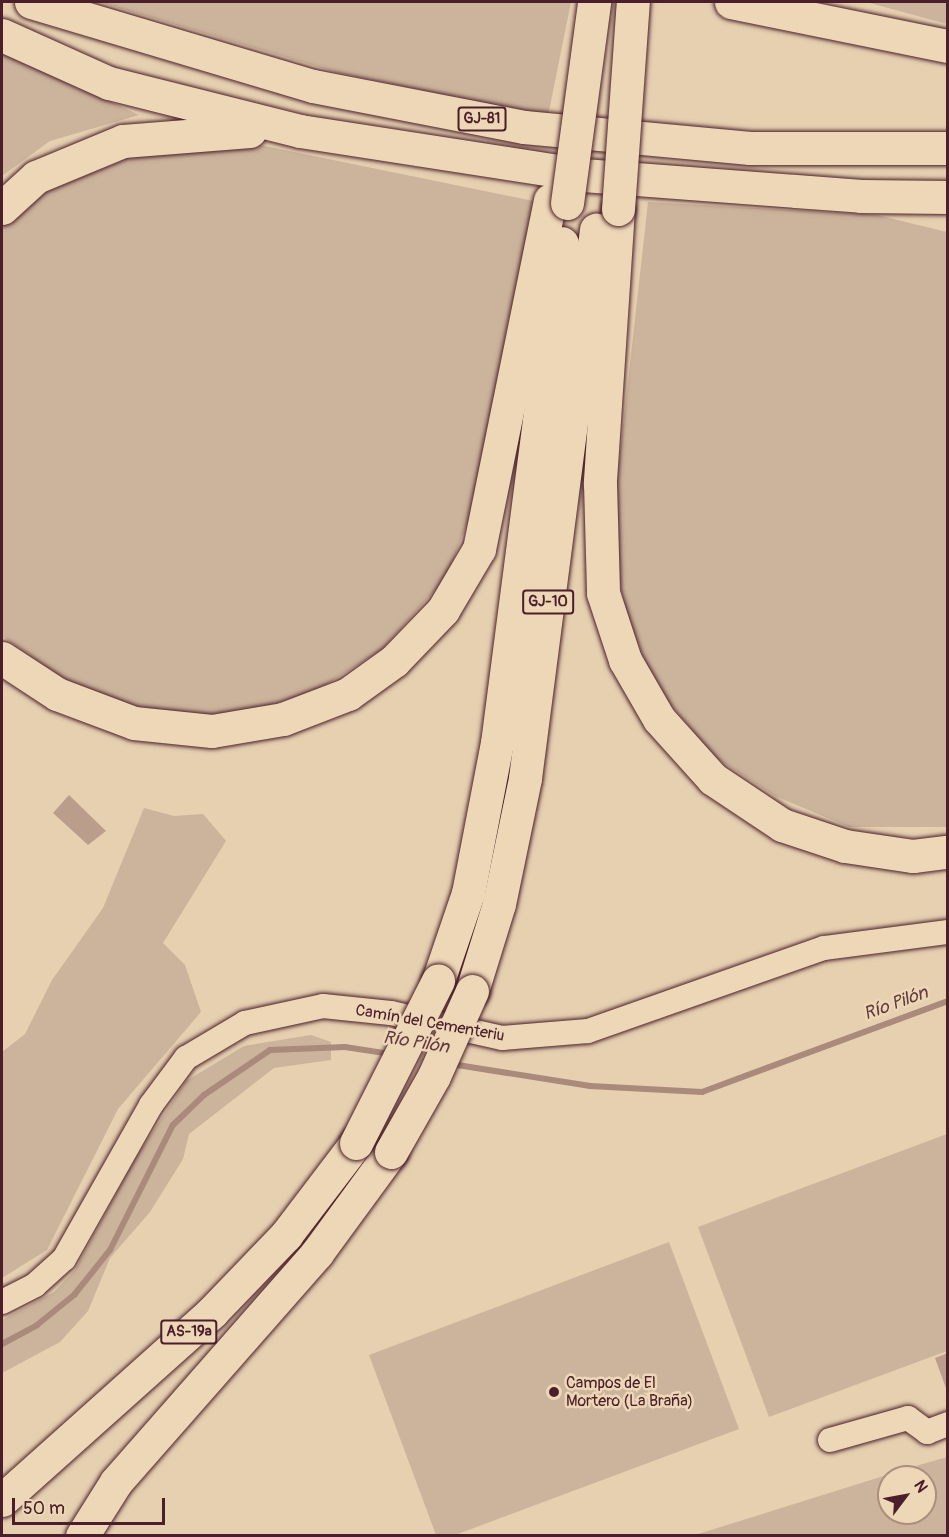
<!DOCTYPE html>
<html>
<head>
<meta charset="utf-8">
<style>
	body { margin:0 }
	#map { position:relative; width:949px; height:1537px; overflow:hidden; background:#e6d0b0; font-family:Pangolin,sans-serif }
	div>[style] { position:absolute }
	.green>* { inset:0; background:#ccb39b }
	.stream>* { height:6px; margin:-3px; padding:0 3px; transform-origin:3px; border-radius:3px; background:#a98a7b }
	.building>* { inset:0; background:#ba9e8b }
	.roads { filter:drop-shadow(0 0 2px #4a1f2b) drop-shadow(0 0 2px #4a1f2b) }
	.street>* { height:24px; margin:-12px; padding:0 12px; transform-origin:12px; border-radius:12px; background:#edd7b6 }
	.highway>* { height:33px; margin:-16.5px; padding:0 16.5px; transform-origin:16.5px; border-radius:16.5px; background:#edd7b6 }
	.bridges { filter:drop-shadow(0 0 2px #4a1f2b) drop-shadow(0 0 2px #4a1f2b) }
	.highway-bridge>* { height:33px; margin:-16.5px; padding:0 16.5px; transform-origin:16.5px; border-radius:16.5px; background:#edd7b6 }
	.dots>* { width:16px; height:16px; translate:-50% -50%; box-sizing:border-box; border:3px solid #edd7b6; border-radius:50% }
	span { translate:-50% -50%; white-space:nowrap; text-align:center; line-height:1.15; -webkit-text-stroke:5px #edd7b6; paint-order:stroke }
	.shield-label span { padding:2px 4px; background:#edd7b6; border:2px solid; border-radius:4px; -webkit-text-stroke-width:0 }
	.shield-label { font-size:15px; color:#4a1f2b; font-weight:700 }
	.street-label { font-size:16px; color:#4a1f2b }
	.poi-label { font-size:16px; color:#4a1f2b }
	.left { translate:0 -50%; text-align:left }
	.water-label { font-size:18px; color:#623a3f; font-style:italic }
	.frame { position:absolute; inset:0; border:3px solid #4a1f2b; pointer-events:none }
	.north { position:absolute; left:877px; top:1465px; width:60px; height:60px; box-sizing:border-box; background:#edd7b6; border:2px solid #ac8d7e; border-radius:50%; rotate:58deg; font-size:16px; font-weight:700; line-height:24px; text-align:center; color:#4a1f2b }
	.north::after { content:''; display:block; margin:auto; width:21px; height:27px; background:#4a1f2b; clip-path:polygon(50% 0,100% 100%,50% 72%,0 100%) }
	.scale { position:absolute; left:12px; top:1498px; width:153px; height:27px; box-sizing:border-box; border:3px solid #4a1f2b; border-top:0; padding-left:8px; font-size:18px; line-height:21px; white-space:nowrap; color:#4a1f2b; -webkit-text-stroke:4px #edd7b6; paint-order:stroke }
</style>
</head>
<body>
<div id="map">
	<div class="green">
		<div style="clip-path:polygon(99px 2px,571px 2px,548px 116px,339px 73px)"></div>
		<div style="clip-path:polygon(866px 2px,947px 2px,947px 24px)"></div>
		<div style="clip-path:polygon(2px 52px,139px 115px,50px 141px,2px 176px)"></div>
		<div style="clip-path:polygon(245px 142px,538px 202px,473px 508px,446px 578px,381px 650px,316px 691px,234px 716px,156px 716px,81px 691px,2px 636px,2px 228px,36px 193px,128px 153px)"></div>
		<div style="clip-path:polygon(648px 202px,877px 215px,947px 232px,947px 827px,849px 827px,775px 796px,716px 758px,657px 688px,627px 618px,611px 535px)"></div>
		<div style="clip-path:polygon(144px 808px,174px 816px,203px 814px,226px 841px,163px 943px,185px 965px,201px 1012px,118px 1109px,47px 1250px,2px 1278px,2px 1052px,25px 1034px,52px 980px,103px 908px)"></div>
		<div style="clip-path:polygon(311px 1035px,331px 1042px,331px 1060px,274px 1068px,189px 1134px,183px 1159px,150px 1212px,110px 1258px,88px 1311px,60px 1342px,2px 1373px,2px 1320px,54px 1292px,75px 1270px,135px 1159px,186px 1081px,244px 1046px)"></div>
		<div style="clip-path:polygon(947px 1134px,947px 1351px,769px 1417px,698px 1227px)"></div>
		<div style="clip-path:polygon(669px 1242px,739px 1429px,455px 1535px,436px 1535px,369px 1355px)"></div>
		<div style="clip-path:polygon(evenodd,947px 1457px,947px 1535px,695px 1535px,909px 1468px,947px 1457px,889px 1477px,925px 1477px,925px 1513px,889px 1513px,889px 1477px)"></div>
	</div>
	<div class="stream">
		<div style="left:451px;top:1064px;width:141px;rotate:9deg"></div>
		<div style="left:590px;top:1086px;width:112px;rotate:3.1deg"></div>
		<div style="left:702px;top:1092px;width:262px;rotate:-20.3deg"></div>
		<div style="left:2px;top:1344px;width:40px;rotate:-28deg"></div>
		<div style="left:37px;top:1325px;width:48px;rotate:-39deg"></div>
		<div style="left:74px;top:1295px;width:58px;rotate:-51.3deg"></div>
		<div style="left:110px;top:1250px;width:140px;rotate:-63.3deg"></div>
		<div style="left:173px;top:1125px;width:43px;rotate:-44.1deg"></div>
		<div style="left:204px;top:1095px;width:80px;rotate:-34.3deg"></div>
		<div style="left:270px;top:1050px;width:75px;rotate:-2.3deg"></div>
		<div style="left:345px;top:1047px;width:47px;rotate:8.7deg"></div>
	</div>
	<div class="building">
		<div style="clip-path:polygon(69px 795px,106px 831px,88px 845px,53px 813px)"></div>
		<div style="clip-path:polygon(948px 1353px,948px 1391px,947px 1391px,935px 1358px)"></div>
	</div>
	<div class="roads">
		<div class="street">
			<div style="left:2px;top:1302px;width:37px;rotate:-27deg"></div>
			<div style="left:35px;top:1285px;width:39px;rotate:-42deg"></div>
			<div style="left:64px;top:1259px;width:177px;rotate:-60.5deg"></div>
			<div style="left:151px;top:1105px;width:59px;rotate:-53.3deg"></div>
			<div style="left:186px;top:1058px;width:69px;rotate:-30.7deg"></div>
			<div style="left:245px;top:1023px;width:80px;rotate:-12.3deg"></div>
			<div style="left:323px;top:1006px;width:68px;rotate:5.9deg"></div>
			<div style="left:391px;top:1013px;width:114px;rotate:12.7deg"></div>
			<div style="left:502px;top:1038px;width:86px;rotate:-4.7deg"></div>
			<div style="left:588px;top:1031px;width:250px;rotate:-19.4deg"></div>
			<div style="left:824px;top:948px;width:125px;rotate:-7.4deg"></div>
			<div style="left:830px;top:1440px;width:81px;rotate:-15.8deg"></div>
			<div style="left:908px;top:1418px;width:24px;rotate:36deg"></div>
			<div style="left:927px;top:1432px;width:22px;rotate:-21deg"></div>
		</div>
		<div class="highway">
			<div style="left:31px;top:2px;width:294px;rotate:16.6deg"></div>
			<div style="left:313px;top:86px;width:215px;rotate:11deg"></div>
			<div style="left:524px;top:127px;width:227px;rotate:5.3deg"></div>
			<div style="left:750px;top:148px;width:198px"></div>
			<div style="left:731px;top:2px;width:221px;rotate:11.5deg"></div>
			<div style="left:2px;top:35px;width:117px;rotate:24.2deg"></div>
			<div style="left:109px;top:83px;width:197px;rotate:14.1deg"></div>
			<div style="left:300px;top:131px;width:286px;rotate:8.8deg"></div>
			<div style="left:583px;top:175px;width:279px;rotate:4.3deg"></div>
			<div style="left:861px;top:196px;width:87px;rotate:0.7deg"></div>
			<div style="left:2px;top:208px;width:46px;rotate:-42.4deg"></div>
			<div style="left:36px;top:177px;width:94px;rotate:-22.5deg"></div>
			<div style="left:123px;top:141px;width:127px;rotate:-4.5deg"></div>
			<div style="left:618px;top:209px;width:275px;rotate:93.8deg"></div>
			<div style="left:600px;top:483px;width:110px;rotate:88.4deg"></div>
			<div style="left:603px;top:593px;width:71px;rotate:71.8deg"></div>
			<div style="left:625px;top:660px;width:68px;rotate:60deg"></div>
			<div style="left:659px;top:719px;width:81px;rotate:48deg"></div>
			<div style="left:713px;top:779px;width:83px;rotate:33.7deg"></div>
			<div style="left:782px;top:825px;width:66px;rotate:18.4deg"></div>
			<div style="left:845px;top:846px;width:69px;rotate:8.4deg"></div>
			<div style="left:913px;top:856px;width:35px;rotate:-7deg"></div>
			<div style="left:2px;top:658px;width:66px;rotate:33.2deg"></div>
			<div style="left:57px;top:694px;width:82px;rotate:20.6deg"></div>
			<div style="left:134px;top:723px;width:78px;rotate:5.9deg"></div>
			<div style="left:212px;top:731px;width:72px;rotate:-9.6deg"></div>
			<div style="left:283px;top:719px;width:70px;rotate:-21deg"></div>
			<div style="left:348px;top:694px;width:57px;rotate:-35.7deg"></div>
			<div style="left:394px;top:661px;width:71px;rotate:-46.1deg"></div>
			<div style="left:443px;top:610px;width:71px;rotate:-59.5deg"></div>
			<div style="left:479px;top:549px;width:356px;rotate:-78.5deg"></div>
			<div style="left:438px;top:981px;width:93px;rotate:-71.2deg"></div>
			<div style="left:468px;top:893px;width:153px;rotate:-79.1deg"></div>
			<div style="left:497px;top:743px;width:504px;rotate:-82.59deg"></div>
			<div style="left:472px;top:991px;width:91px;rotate:-72.8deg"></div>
			<div style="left:499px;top:904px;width:129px;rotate:-78.3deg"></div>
			<div style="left:525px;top:778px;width:553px;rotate:-82.62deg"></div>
			<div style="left:2px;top:1500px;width:282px;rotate:-41.8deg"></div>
			<div style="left:212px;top:1312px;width:107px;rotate:-46.1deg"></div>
			<div style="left:286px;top:1235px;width:116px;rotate:-52.7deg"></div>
			<div style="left:82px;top:1536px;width:64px;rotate:-57.8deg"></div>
			<div style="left:116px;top:1482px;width:305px;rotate:-48.7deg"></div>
			<div style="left:317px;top:1253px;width:125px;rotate:-53.8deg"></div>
		</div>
	</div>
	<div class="bridges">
		<div class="highway-bridge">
			<div style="left:567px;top:203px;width:203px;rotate:-82.3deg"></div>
			<div style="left:618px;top:209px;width:208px;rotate:-85.9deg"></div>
			<div style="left:356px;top:1143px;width:182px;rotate:-63.2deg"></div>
			<div style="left:391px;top:1152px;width:87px;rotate:-60.5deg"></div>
			<div style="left:434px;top:1076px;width:93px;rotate:-65.9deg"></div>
		</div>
	</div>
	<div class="dots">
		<div style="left:554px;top:1392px;background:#4a1f2b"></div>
	</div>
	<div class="shield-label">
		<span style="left:482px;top:119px">GJ-81</span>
		<span style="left:548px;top:602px">GJ-10</span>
		<span style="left:189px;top:1332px">AS-19a</span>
	</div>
	<div class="street-label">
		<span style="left:430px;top:1023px;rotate:10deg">Camín del Cementeriu</span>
	</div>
	<div class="poi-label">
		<span class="left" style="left:566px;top:1392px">Campos de El<br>Mortero (La Braña)</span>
	</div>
	<div class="water-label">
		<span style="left:896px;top:1004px;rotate:-20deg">Río Pilón</span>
		<span style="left:416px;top:1043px;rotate:9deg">Río Pilón</span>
	</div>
	<div class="frame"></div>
	<div class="north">N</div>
	<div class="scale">50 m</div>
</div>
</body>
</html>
